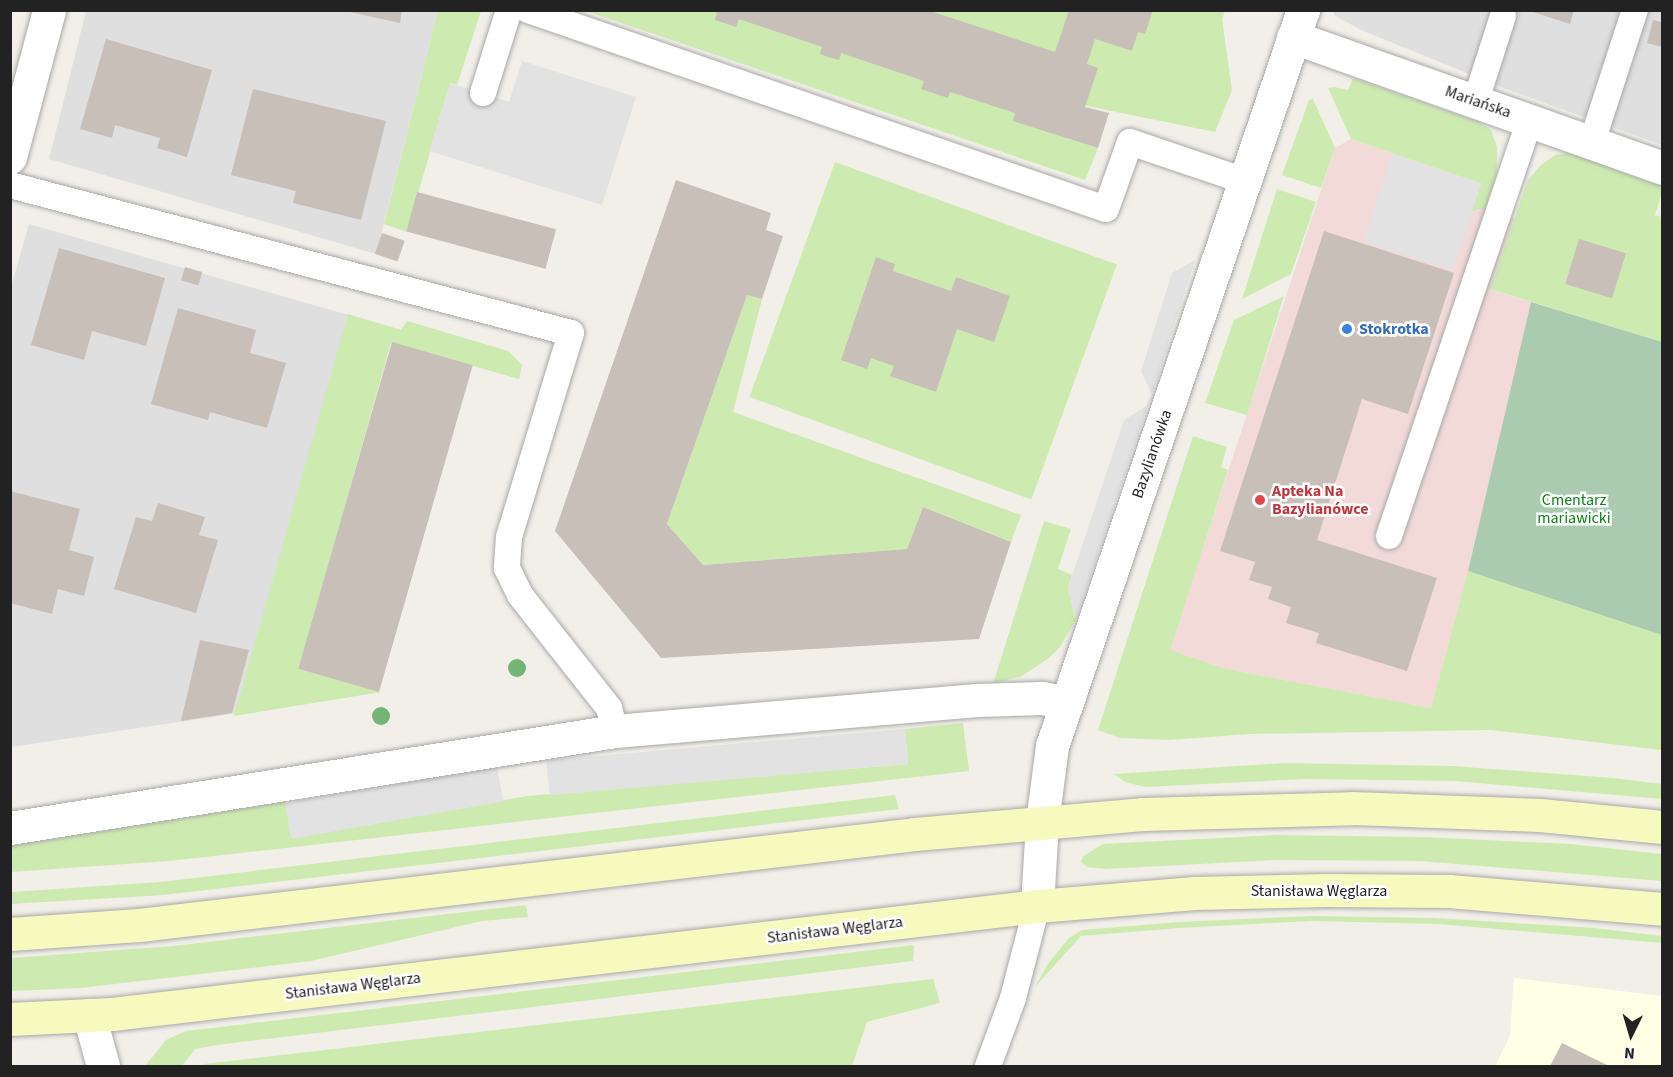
<!DOCTYPE html>
<html>
<head>
<meta charset="utf-8">
<style>
	body { margin:0 }
	#map { position:relative; width:1673px; height:1077px; overflow:hidden; background:#f2efe9; font-family:"Source Sans 3",sans-serif }
	div>[style] { position:absolute }
	.residential>* { inset:0; background:#e0dfdf }
	.commercial>* { inset:0; background:#f2dad9 }
	.education>* { inset:0; background:#ffffe5 }
	.grass>* { inset:0; background:#cdebb0; transform-origin:0 0 }
	.cemetery>* { inset:0; background:#aacbaf }
	.parking>* { inset:0; background:#e2e2e2; transform-origin:0 0 }
	.building>* { inset:0; background:#c7bfb8; transform-origin:0 0 }
	.roads { filter:drop-shadow(0 0 2px #a9a9a9) drop-shadow(0 0 2px #a9a9a9) }
	.lane>* { height:26px; margin:-13px; padding:0 13px; transform-origin:13px; border-radius:13px; background:#fff }
	.street>* { height:33px; margin:-16.5px; padding:0 16.5px; transform-origin:16.5px; border-radius:16.5px; background:#fff }
	.secondary>* { height:33px; margin:-16.5px; padding:0 16.5px; transform-origin:16.5px; border-radius:16.5px; background:#f7fabf }
	.trees>* { width:18px; height:18px; margin:-9px; border-radius:50%; background:#74b475 }
	.dots>* { width:16px; height:16px; translate:-50% -50%; box-sizing:border-box; border:3px solid #fff; border-radius:50% }
	span { translate:-50% -50%; white-space:nowrap; text-align:center; line-height:1.15; -webkit-text-stroke:5px #fff; paint-order:stroke }
	.street-label { font-size:16px; color:#222 }
	.shop-label { font-size:16px; color:#366cbe; font-weight:700 }
	.left { translate:0 -50%; text-align:left }
	.health-label { font-size:16px; color:#be3a42; font-weight:700 }
	.park-label { font-size:16px; color:#0c8416 }
	.frame { position:absolute; inset:0; border:12px solid #222; pointer-events:none }
	.north { position:absolute; left:1601px; top:1005px; width:60px; height:60px; -webkit-text-stroke:4px #fff; paint-order:stroke; rotate:185deg; font-size:16px; font-weight:700; line-height:24px; text-align:center; color:#222 }
	.north::after { content:''; display:block; margin:auto; width:21px; height:27px; background:#222; clip-path:polygon(50% 0,100% 100%,50% 72%,0 100%) }
</style>
</head>
<body>
<div id="map">
	<div class="residential">
		<div style="clip-path:polygon(86px 11px,438px 11px,376px 254px,49px 159px)"></div>
		<div style="clip-path:polygon(1334px 11px,1662px 11px,1662px 145px,1506px 89px,1361px 30px,1334px 15px)"></div>
		<div style="clip-path:polygon(29px 224px,401px 330px,407px 321px,508px 351px,522px 365px,519px 379px,391px 342px,299px 669px,381px 692px,11px 747px,10px 291px)"></div>
	</div>
	<div class="commercial">
		<div style="clip-path:polygon(1351px 139px,1481px 183px,1475px 211px,1486px 208px,1515px 218px,1490px 289px,1531px 302px,1468px 571px,1431px 708px,1226px 669px,1169px 650px,1335px 148px)"></div>
	</div>
	<div class="education">
		<div style="clip-path:polygon(1514px 978px,1662px 996px,1662px 1066px,1495px 1066px,1510px 1036px)"></div>
	</div>
	<div class="grass">
		<div style="clip-path:polygon(438px 11px,481px 11px,457px 85px,450px 83px,407px 232px,384px 224px)"></div>
		<div style="clip-path:polygon(586px 11px,1225px 11px,1222px 19px,1232px 90px,1215px 132px,1077px 104px,1066px 138px,1098px 148px,1085px 180px)"></div>
		<div style="clip-path:polygon(1353px 78px,1479px 122px,1491px 130px,1497px 147px,1497px 174px,1486px 208px,1472px 211px,1480px 183px,1351px 139px,1328px 88px,1334px 87px,1348px 90px)"></div>
		<div style="clip-path:polygon(1313px 99px,1335px 148px,1321px 188px,1282px 175px,1309px 100px)"></div>
		<div style="clip-path:polygon(1570px 153px,1662px 183px,1662px 192px,1655px 215px,1662px 217px,1662px 342px,1490px 289px,1528px 180px,1541px 165px,1555px 155px)"></div>
		<div style="left:835px;top:162px;width:300px;height:250px;rotate:20deg"></div>
		<div style="clip-path:polygon(1277px 189px,1316px 202px,1291px 274px,1242px 299px)"></div>
		<div style="clip-path:polygon(747px 295px,762px 299px,733px 412px,1021px 515px,1011px 542px,923px 507px,907px 549px,703px 565px,667px 524px)"></div>
		<div style="clip-path:polygon(1284px 296px,1247px 415px,1205px 403px,1234px 320px)"></div>
		<div style="clip-path:polygon(348px 314px,401px 330px,407px 321px,508px 351px,522px 365px,519px 379px,391px 342px,299px 669px,381px 692px,234px 716px)"></div>
		<div style="clip-path:polygon(1193px 436px,1227px 447px,1221px 467px,1228px 470px,1170px 650px,1226px 669px,1431px 708px,1468px 571px,1662px 635px,1662px 750px,1491px 730px,1249px 734px,1169px 740px,1120px 738px,1098px 730px)"></div>
		<div style="clip-path:polygon(1044px 521px,1071px 529px,1058px 569px,1072px 575px,1068px 588px,1076px 620px,1060px 647px,1049px 658px,1022px 676px,993px 684px)"></div>
		<div style="clip-path:polygon(963px 723px,969px 771px,169px 861px,11px 872px,11px 843px,285px 800px,291px 836px,527px 796px,908px 764px,905px 729px)"></div>
		<div style="clip-path:polygon(1285px 763px,1452px 766px,1613px 778px,1662px 784px,1662px 799px,1455px 781px,1305px 779px,1145px 787px,1125px 782px,1114px 774px)"></div>
		<div style="clip-path:polygon(895px 795px,899px 809px,164px 895px,11px 904px,11px 892px,160px 882px)"></div>
		<div style="clip-path:polygon(1275px 835px,1423px 837px,1570px 844px,1662px 854px,1662px 881px,1420px 861px,1275px 860px,1105px 869px,1087px 867px,1081px 862px,1083px 856px,1103px 844px)"></div>
		<div style="clip-path:polygon(526px 905px,528px 917px,482px 921px,311px 961px,81px 988px,11px 991px,11px 958px,173px 946px)"></div>
		<div style="clip-path:polygon(1310px 916px,1434px 918px,1595px 928px,1662px 936px,1662px 943px,1438px 924px,1312px 921px,1180px 928px,1081px 936px,1035px 987px,1047px 965px,1069px 938px,1082px 930px,1179px 922px)"></div>
		<div style="clip-path:polygon(914px 945px,913px 961px,217px 1045px,195px 1049px,182px 1066px,145px 1066px,166px 1040px,186px 1031px)"></div>
		<div style="clip-path:polygon(933px 979px,940px 1003px,867px 1022px,852px 1066px,202px 1066px,204px 1064px)"></div>
	</div>
	<div class="cemetery">
		<div style="clip-path:polygon(1531px 302px,1662px 342px,1662px 635px,1468px 571px)"></div>
	</div>
	<div class="parking">
		<div style="clip-path:polygon(522px 61px,636px 97px,602px 205px,429px 151px,450px 83px,509px 102px)"></div>
		<div style="left:1392px;top:154px;width:94px;height:92px;rotate:18deg"></div>
		<div style="clip-path:polygon(1195px 260px,1152px 395px,1141px 371px,1172px 273px)"></div>
		<div style="clip-path:polygon(1148px 405px,1076px 620px,1068px 588px,1124px 420px)"></div>
		<div style="left:905px;top:729px;width:35px;height:360px;rotate:85deg"></div>
		<div style="left:497px;top:766px;width:36px;height:215px;rotate:80deg"></div>
	</div>
	<div class="building">
		<div style="clip-path:polygon(341px 10px,402px 10px,400px 23px)"></div>
		<div style="clip-path:polygon(711px 10px,927px 10px,1055px 52px,1069px 10px,1153px 10px,1145px 34px,1138px 32px,1132px 51px,1095px 39px,1087px 64px,1098px 68px,1085px 107px,1109px 113px,1098px 148px,1013px 121px,1015px 113px,950px 92px,948px 98px,921px 89px,924px 81px,841px 53px,839px 60px,831px 58px,820px 54px,822px 47px,739px 19px,736px 27px,715px 20px,717px 13px)"></div>
		<div style="clip-path:polygon(1527px 10px,1574px 10px,1570px 24px)"></div>
		<div style="clip-path:polygon(1653px 20px,1662px 22px,1662px 47px,1647px 43px)"></div>
		<div style="clip-path:polygon(106px 39px,212px 70px,187px 157px,157px 148px,160px 138px,115px 125px,112px 138px,80px 129px)"></div>
		<div style="clip-path:polygon(253px 89px,386px 121px,361px 220px,293px 203px,296px 191px,231px 175px)"></div>
		<div style="clip-path:polygon(676px 180px,771px 213px,766px 230px,783px 236px,762px 299px,747px 295px,667px 524px,703px 565px,907px 549px,923px 507px,1011px 542px,979px 639px,661px 658px,555px 531px)"></div>
		<div style="left:417px;top:192px;width:144px;height:41px;rotate:15deg"></div>
		<div style="clip-path:polygon(1324px 231px,1454px 273px,1408px 414px,1362px 399px,1317px 540px,1437px 578px,1407px 671px,1316px 643px,1319px 633px,1286px 623px,1291px 607px,1268px 599px,1272px 587px,1249px 580px,1255px 562px,1220px 551px)"></div>
		<div style="left:382px;top:233px;width:24px;height:22px;rotate:19deg"></div>
		<div style="left:1579px;top:239px;width:49px;height:47px;rotate:17deg"></div>
		<div style="clip-path:polygon(59px 248px,165px 278px,146px 346px,92px 331px,84px 360px,31px 345px)"></div>
		<div style="clip-path:polygon(876px 257px,895px 264px,893px 271px,951px 291px,956px 277px,1010px 296px,994px 342px,957px 329px,936px 392px,890px 376px,894px 366px,871px 358px,867px 369px,841px 360px)"></div>
		<div style="left:185px;top:267px;width:18px;height:14px;rotate:16deg"></div>
		<div style="clip-path:polygon(178px 308px,256px 330px,250px 353px,286px 363px,267px 428px,210px 412px,208px 420px,151px 404px)"></div>
		<div style="left:392px;top:342px;width:84px;height:340px;rotate:16deg"></div>
		<div style="clip-path:polygon(10px 491px,80px 509px,69px 550px,94px 557px,84px 596px,58px 589px,52px 614px,10px 603px)"></div>
		<div style="clip-path:polygon(158px 503px,205px 517px,199px 535px,218px 540px,196px 613px,114px 589px,136px 517px,152px 521px)"></div>
		<div style="clip-path:polygon(200px 640px,249px 650px,232px 713px,181px 721px)"></div>
		<div style="clip-path:polygon(1562px 1043px,1609px 1066px,1550px 1066px)"></div>
	</div>
	<div class="roads">
		<div class="lane">
			<div style="left:528px;top:10px;width:611px;rotate:19deg"></div>
			<div style="left:1106px;top:209px;width:71px;rotate:-70.3deg"></div>
			<div style="left:1130px;top:142px;width:121px;rotate:18.7deg"></div>
			<div style="left:483px;top:93px;width:87px;rotate:-72.6deg"></div>
			<div style="left:1476px;top:100px;width:88px;rotate:-72.2deg"></div>
			<div style="left:1592px;top:142px;width:139px;rotate:-72deg"></div>
			<div style="left:10px;top:185px;width:580px;rotate:14.78deg"></div>
			<div style="left:571px;top:333px;width:213px;rotate:106.9deg"></div>
			<div style="left:509px;top:537px;width:31px;rotate:94deg"></div>
			<div style="left:507px;top:568px;width:30px;rotate:64deg"></div>
			<div style="left:520px;top:595px;width:144px;rotate:51.8deg"></div>
			<div style="left:609px;top:708px;width:24px;rotate:75deg"></div>
			<div style="left:1389px;top:536px;width:439px;rotate:-71.3deg"></div>
			<div style="left:988px;top:1066px;width:72px;rotate:-69.8deg"></div>
			<div style="left:1013px;top:998px;width:95px;rotate:-75.4deg"></div>
		</div>
		<div class="street">
			<div style="left:1293px;top:37px;width:392px;rotate:19.5deg"></div>
			<div style="left:10px;top:157px;width:152px;rotate:-75.1deg"></div>
			<div style="left:10px;top:828px;width:613px;rotate:-9.11deg"></div>
			<div style="left:615px;top:731px;width:363px;rotate:-4.9deg"></div>
			<div style="left:977px;top:700px;width:65px;rotate:-1.8deg"></div>
			<div style="left:1042px;top:698px;width:25px;rotate:11deg"></div>
			<div style="left:1037px;top:906px;width:84px;rotate:-86.6deg"></div>
			<div style="left:1042px;top:822px;width:77px;rotate:-82.5deg"></div>
			<div style="left:1052px;top:746px;width:778px;rotate:-71.17deg"></div>
			<div style="left:89px;top:1015px;width:53px;rotate:74.6deg"></div>
		</div>
		<div class="secondary">
			<div style="left:10px;top:934px;width:129px;rotate:-4deg"></div>
			<div style="left:139px;top:925px;width:781px;rotate:-6.69deg"></div>
			<div style="left:915px;top:834px;width:228px;rotate:-5deg"></div>
			<div style="left:1142px;top:814px;width:210px;rotate:-1.6deg"></div>
			<div style="left:1352px;top:808px;width:188px;rotate:2.1deg"></div>
			<div style="left:1540px;top:815px;width:123px;rotate:5.6deg"></div>
			<div style="left:10px;top:1019px;width:102px;rotate:-2.8deg"></div>
			<div style="left:112px;top:1014px;width:931px;rotate:-6.66deg"></div>
			<div style="left:1037px;top:906px;width:158px;rotate:-4.7deg"></div>
			<div style="left:1194px;top:893px;width:132px;rotate:-1.3deg"></div>
			<div style="left:1326px;top:890px;width:123px;rotate:0.5deg"></div>
			<div style="left:1449px;top:891px;width:214px;rotate:4.8deg"></div>
		</div>
	</div>
	<div class="trees">
		<div style="left:517px;top:668px"></div>
		<div style="left:381px;top:716px"></div>
	</div>
	<div class="dots">
		<div style="left:1347px;top:329px;background:#3f7fe0"></div>
		<div style="left:1260px;top:500px;background:#e0444e"></div>
	</div>
	<div class="street-label">
		<span style="left:1478px;top:102px;rotate:19deg">Mariańska</span>
		<span style="left:1152px;top:454px;rotate:-71deg">Bazylianówka</span>
		<span style="left:1319px;top:891px">Stanisława Węglarza</span>
		<span style="left:835px;top:930px;rotate:-7deg">Stanisława Węglarza</span>
		<span style="left:353px;top:986px;rotate:-7deg">Stanisława Węglarza</span>
	</div>
	<div class="shop-label">
		<span class="left" style="left:1359px;top:329px">Stokrotka</span>
	</div>
	<div class="health-label">
		<span class="left" style="left:1272px;top:500px">Apteka Na<br>Bazylianówce</span>
	</div>
	<div class="park-label">
		<span style="left:1574px;top:509px">Cmentarz<br>mariawicki</span>
	</div>
	<div class="frame"></div>
	<div class="north">N</div>
</div>
</body>
</html>
